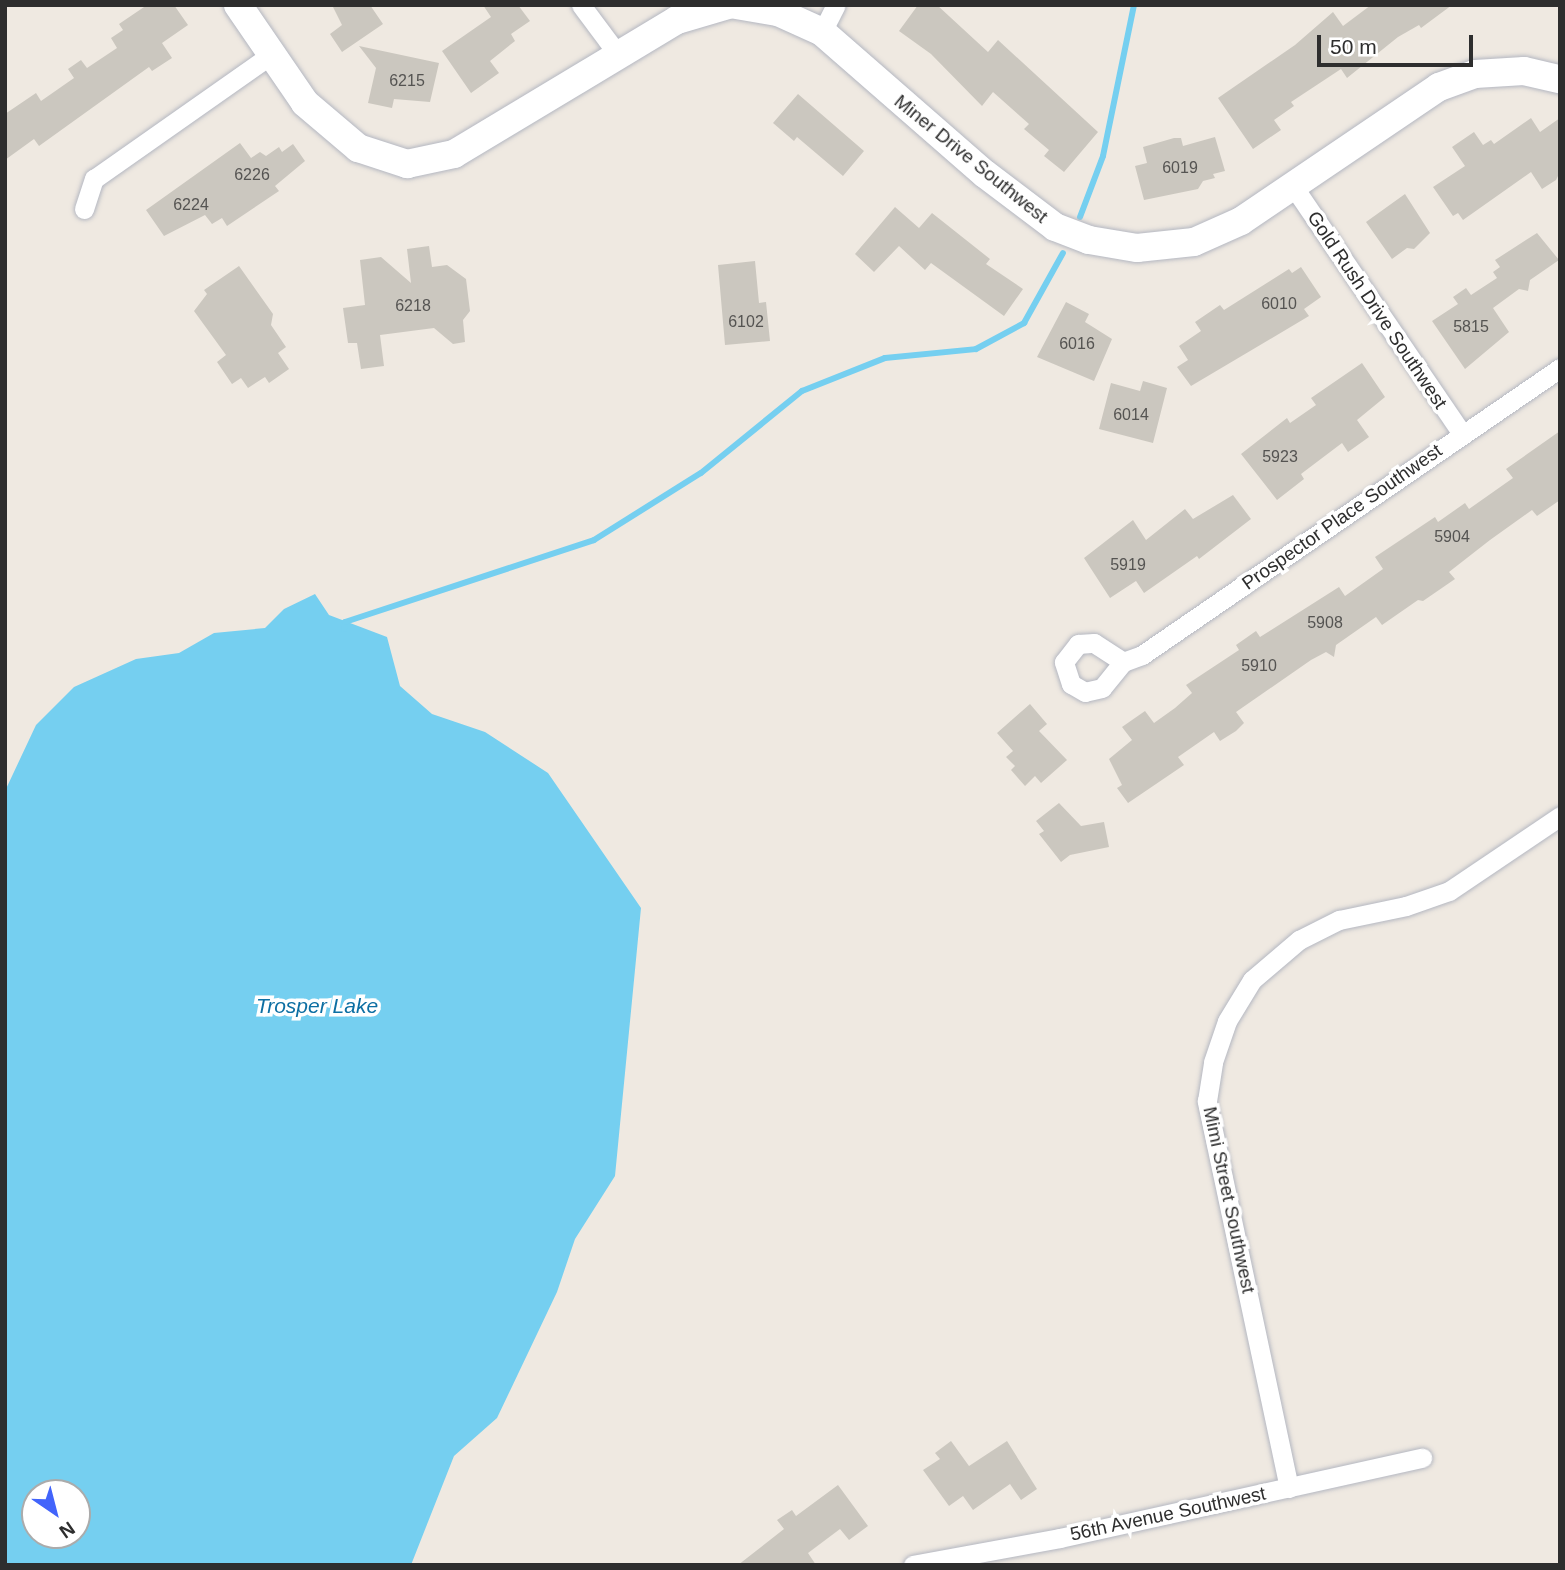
<!DOCTYPE html>
<html>
<head>
<meta charset="utf-8">
<style>
	body { margin:0 }
	#map { position:relative; width:1565px; height:1570px; overflow:hidden; background:#efe9e1; font-family:Helvetica,sans-serif }
	div>[style] { position:absolute }
	.water>* { inset:0; background:#75cff0 }
	.stream>* { height:6px; margin:-3px; padding:0 3px; transform-origin:3px; border-radius:3px; background:#75cff0 }
	.building>* { inset:0; background:#cbc7bf }
	.roads { filter:drop-shadow(0 0 2px #b4b7c1) drop-shadow(0 0 2px #b4b7c1) }
	.street>* { height:19px; margin:-9.5px; padding:0 9.5px; transform-origin:9.5px; border-radius:9.5px; background:#fff }
	.secondary>* { height:28px; margin:-14px; padding:0 14px; transform-origin:14px; border-radius:14px; background:#fff }
	span { translate:-50% -50%; white-space:nowrap; text-align:center; line-height:1.15; -webkit-text-stroke:7px #fff; paint-order:stroke }
	.number-label { font-size:16px; color:#555452 }
	.number-label span { -webkit-text-stroke-width:0 }
	.street-label { font-size:19px; color:#2e2e2e }
	.water-label { font-size:21px; color:#0d6fa3; font-style:italic }
	.frame { position:absolute; inset:0; border:7px solid #2e2e2e; pointer-events:none }
	.north { position:absolute; left:21px; top:1479px; width:70px; height:70px; box-sizing:border-box; background:#fff; border:2px solid #ababab; border-radius:50%; rotate:145deg; font-size:19px; font-weight:700; line-height:28px; text-align:center; color:#2e2e2e }
	.north::after { content:''; display:block; margin:auto; width:24px; height:32px; background:#4264fb; clip-path:polygon(50% 0,100% 100%,50% 72%,0 100%) }
	.scale { position:absolute; left:1317px; top:35px; width:156px; height:32px; box-sizing:border-box; border:4px solid #2e2e2e; border-top:0; padding-left:9px; font-size:21px; line-height:24px; white-space:nowrap; color:#2e2e2e; -webkit-text-stroke:5px #fff; paint-order:stroke }
</style>
</head>
<body>
<div id="map">
	<div class="water">
		<div style="clip-path:polygon(evenodd,315px 594px,329px 615px,387px 637px,400px 686px,432px 714px,485px 732px,548px 773px,641px 908px,615px 1176px,575px 1239px,557px 1292px,497px 1418px,454px 1456px,411px 1565px,5px 1565px,5px 791px,36px 725px,74px 687px,136px 659px,179px 653px,214px 633px,265px 628px,284px 609px,315px 594px,35px 1493px,77px 1493px,77px 1535px,35px 1535px,35px 1493px)"></div>
	</div>
	<div class="stream">
		<div style="left:1080px;top:217px;width:65px;rotate:-69.3deg"></div>
		<div style="left:1103px;top:156px;width:154px;rotate:-78.4deg"></div>
		<div style="left:344px;top:629px;width:7px;rotate:-82deg"></div>
		<div style="left:345px;top:622px;width:262px;rotate:-18.2deg"></div>
		<div style="left:594px;top:540px;width:126px;rotate:-32.1deg"></div>
		<div style="left:701px;top:473px;width:130px;rotate:-39.1deg"></div>
		<div style="left:802px;top:391px;width:89px;rotate:-21.7deg"></div>
		<div style="left:885px;top:358px;width:91px;rotate:-5.6deg"></div>
		<div style="left:976px;top:349px;width:55px;rotate:-28.4deg"></div>
		<div style="left:1024px;top:323px;width:80px;rotate:-60.9deg"></div>
	</div>
	<div class="building">
		<div style="clip-path:polygon(147px 5px,174px 5px,188px 25px,162px 43px,172px 58px,152px 71px,149px 67px,39px 146px,34px 139px,5px 160px,5px 114px,36px 93px,41px 101px,74px 78px,68px 69px,81px 60px,87px 68px,117px 48px,111px 38px,123px 30px,119px 24px)"></div>
		<div style="clip-path:polygon(332px 5px,370px 5px,383px 24px,342px 52px,330px 34px,342px 25px)"></div>
		<div style="clip-path:polygon(483px 5px,518px 5px,530px 21px,511px 34px,515px 41px,490px 61px,499px 73px,471px 93px,442px 51px,491px 17px)"></div>
		<div style="clip-path:polygon(918px 5px,937px 5px,988px 52px,998px 40px,1098px 132px,1064px 172px,1044px 156px,1049px 150px,1024px 129px,1029px 124px,993px 92px,982px 106px,931px 54px,899px 31px)"></div>
		<div style="clip-path:polygon(1371px 5px,1452px 5px,1421px 28px,1419px 25px,1398px 37px,1347px 78px,1341px 69px,1291px 102px,1294px 106px,1274px 120px,1281px 130px,1253px 149px,1218px 98px,1295px 45px,1333px 12px,1343px 26px)"></div>
		<div style="clip-path:polygon(359px 46px,439px 63px,430px 102px,394px 99px,392px 108px,368px 103px,376px 68px)"></div>
		<div style="clip-path:polygon(798px 94px,864px 151px,843px 176px,797px 137px,794px 141px,773px 123px)"></div>
		<div style="clip-path:polygon(1531px 118px,1540px 132px,1560px 118px,1560px 172px,1556px 180px,1542px 189px,1531px 172px,1463px 220px,1458px 213px,1453px 216px,1433px 187px,1465px 166px,1452px 147px,1474px 132px,1483px 145px,1491px 140px,1494px 144px)"></div>
		<div style="clip-path:polygon(1215px 137px,1225px 171px,1213px 174px,1215px 178px,1203px 181px,1198px 189px,1144px 200px,1135px 166px,1147px 163px,1143px 147px,1174px 138px,1181px 138px,1183px 146px)"></div>
		<div style="clip-path:polygon(240px 143px,251px 158px,260px 152px,266px 156px,279px 147px,282px 152px,293px 144px,305px 161px,275px 186px,279px 191px,227px 226px,222px 218px,212px 224px,205px 215px,164px 236px,146px 210px)"></div>
		<div style="clip-path:polygon(1405px 194px,1430px 233px,1414px 249px,1407px 248px,1392px 259px,1366px 222px)"></div>
		<div style="clip-path:polygon(895px 207px,919px 228px,932px 213px,990px 259px,986px 264px,1023px 289px,1004px 316px,931px 263px,925px 270px,899px 246px,874px 272px,855px 254px)"></div>
		<div style="clip-path:polygon(1537px 233px,1559px 260px,1530px 280px,1528px 291px,1519px 289px,1493px 308px,1509px 332px,1465px 369px,1432px 321px,1458px 304px,1453px 297px,1466px 288px,1471px 295px,1497px 278px,1493px 272px,1500px 267px,1495px 260px)"></div>
		<div style="clip-path:polygon(429px 246px,432px 267px,447px 265px,466px 279px,470px 311px,463px 320px,465px 342px,453px 344px,434px 328px,380px 335px,384px 366px,361px 369px,357px 343px,348px 343px,343px 308px,365px 305px,360px 260px,381px 257px,411px 283px,407px 249px)"></div>
		<div style="clip-path:polygon(755px 261px,759px 303px,766px 302px,770px 341px,725px 345px,718px 265px)"></div>
		<div style="clip-path:polygon(239px 266px,273px 314px,271px 325px,286px 347px,278px 353px,289px 369px,269px 383px,265px 377px,248px 388px,241px 378px,232px 384px,217px 362px,226px 355px,194px 311px,207px 294px,204px 290px)"></div>
		<div style="clip-path:polygon(1301px 267px,1321px 297px,1304px 309px,1309px 316px,1191px 386px,1177px 367px,1188px 360px,1179px 346px,1201px 331px,1195px 322px,1220px 305px,1224px 310px,1289px 269px,1292px 273px)"></div>
		<div style="clip-path:polygon(1066px 302px,1089px 314px,1085px 322px,1112px 339px,1094px 381px,1037px 357px)"></div>
		<div style="clip-path:polygon(1362px 363px,1385px 397px,1357px 420px,1369px 437px,1348px 452px,1342px 443px,1301px 474px,1304px 479px,1277px 500px,1241px 454px,1287px 418px,1290px 423px,1316px 405px,1311px 398px)"></div>
		<div style="clip-path:polygon(1143px 381px,1167px 388px,1153px 443px,1099px 429px,1111px 383px,1140px 391px)"></div>
		<div style="clip-path:polygon(1560px 431px,1560px 500px,1537px 516px,1532px 510px,1490px 540px,1449px 572px,1455px 579px,1423px 601px,1418px 600px,1382px 625px,1376px 617px,1336px 645px,1334px 657px,1326px 652px,1311px 660px,1236px 712px,1244px 723px,1236px 731px,1220px 741px,1214px 732px,1178px 757px,1184px 765px,1128px 803px,1117px 788px,1122px 785px,1109px 759px,1132px 740px,1122px 727px,1145px 711px,1154px 723px,1175px 708px,1192px 693px,1186px 685px,1239px 650px,1236px 645px,1256px 631px,1260px 637px,1339px 587px,1345px 596px,1383px 569px,1375px 557px,1435px 517px,1438px 522px,1465px 503px,1469px 509px,1513px 478px,1506px 469px)"></div>
		<div style="clip-path:polygon(1233px 495px,1251px 519px,1199px 559px,1197px 556px,1144px 593px,1136px 581px,1110px 598px,1084px 558px,1133px 520px,1146px 540px,1185px 509px,1193px 519px)"></div>
		<div style="clip-path:polygon(1030px 704px,1047px 724px,1039px 731px,1067px 760px,1041px 783px,1035px 776px,1025px 786px,1011px 770px,1015px 766px,1006px 757px,1013px 751px,997px 733px)"></div>
		<div style="clip-path:polygon(1059px 803px,1081px 826px,1104px 822px,1109px 847px,1070px 855px,1061px 862px,1039px 834px,1044px 831px,1036px 821px)"></div>
		<div style="clip-path:polygon(951px 1441px,969px 1466px,1007px 1441px,1037px 1489px,1021px 1500px,1010px 1484px,973px 1510px,963px 1496px,949px 1506px,923px 1470px,940px 1459px,935px 1453px)"></div>
		<div style="clip-path:polygon(838px 1485px,868px 1526px,849px 1540px,840px 1529px,808px 1553px,816px 1565px,738px 1565px,784px 1529px,777px 1520px,792px 1510px,796px 1516px)"></div>
	</div>
	<div class="roads">
		<div class="street">
			<div style="left:581px;top:5px;width:64px;rotate:53.3deg"></div>
			<div style="left:822px;top:32px;width:30px;rotate:-63deg"></div>
			<div style="left:1293px;top:186px;width:300px;rotate:55.7deg"></div>
			<div style="left:84px;top:209px;width:32px;rotate:-72deg"></div>
			<div style="left:94px;top:179px;width:214px;rotate:-35.1deg"></div>
			<div style="left:1094px;top:643px;width:35px;rotate:33deg"></div>
			<div style="left:1123px;top:662px;width:33px;rotate:129deg"></div>
			<div style="left:1102px;top:688px;width:17px;rotate:167deg"></div>
			<div style="left:1085px;top:692px;width:16px;rotate:-150deg"></div>
			<div style="left:1071px;top:684px;width:23px;rotate:-108deg"></div>
			<div style="left:1064px;top:662px;width:23px;rotate:-52deg"></div>
			<div style="left:1078px;top:644px;width:16px;rotate:-4deg"></div>
			<div style="left:1123px;top:662px;width:20px;rotate:-20deg"></div>
			<div style="left:1142px;top:655px;width:507px;rotate:-34.47deg"></div>
			<div style="left:1289px;top:1488px;width:396px;rotate:-102deg"></div>
			<div style="left:1207px;top:1101px;width:39px;rotate:-81deg"></div>
			<div style="left:1213px;top:1062px;width:43px;rotate:-71.1deg"></div>
			<div style="left:1227px;top:1021px;width:48px;rotate:-58.6deg"></div>
			<div style="left:1252px;top:980px;width:62px;rotate:-40.4deg"></div>
			<div style="left:1299px;top:940px;width:45px;rotate:-26.6deg"></div>
			<div style="left:1339px;top:920px;width:68px;rotate:-11.8deg"></div>
			<div style="left:1406px;top:906px;width:46px;rotate:-19.2deg"></div>
			<div style="left:1449px;top:891px;width:134px;rotate:-34deg"></div>
			<div style="left:913px;top:1565px;width:149px;rotate:-10.4deg"></div>
			<div style="left:1060px;top:1538px;width:371px;rotate:-12.5deg"></div>
		</div>
		<div class="secondary">
			<div style="left:238px;top:5px;width:119px;rotate:55.6deg"></div>
			<div style="left:305px;top:103px;width:70px;rotate:40.3deg"></div>
			<div style="left:358px;top:148px;width:52px;rotate:18.1deg"></div>
			<div style="left:407px;top:164px;width:48px;rotate:-12deg"></div>
			<div style="left:454px;top:154px;width:260px;rotate:-31deg"></div>
			<div style="left:677px;top:20px;width:53px;rotate:-16.4deg"></div>
			<div style="left:736px;top:5px;width:43px;rotate:9.5deg"></div>
			<div style="left:778px;top:12px;width:48px;rotate:24.4deg"></div>
			<div style="left:822px;top:32px;width:216px;rotate:41.1deg"></div>
			<div style="left:985px;top:174px;width:88px;rotate:37.1deg"></div>
			<div style="left:1055px;top:227px;width:36px;rotate:21deg"></div>
			<div style="left:1089px;top:240px;width:49px;rotate:9.5deg"></div>
			<div style="left:1137px;top:248px;width:57px;rotate:-6deg"></div>
			<div style="left:1194px;top:242px;width:51px;rotate:-24.1deg"></div>
			<div style="left:1241px;top:221px;width:239px;rotate:-34.1deg"></div>
			<div style="left:1439px;top:87px;width:38px;rotate:-20deg"></div>
			<div style="left:1475px;top:74px;width:49px;rotate:-3.5deg"></div>
			<div style="left:1524px;top:71px;width:37px;rotate:13deg"></div>
		</div>
	</div>
	<div class="number-label">
		<span style="left:407px;top:81px">6215</span>
		<span style="left:1180px;top:168px">6019</span>
		<span style="left:252px;top:175px">6226</span>
		<span style="left:191px;top:205px">6224</span>
		<span style="left:1279px;top:304px">6010</span>
		<span style="left:413px;top:306px">6218</span>
		<span style="left:746px;top:322px">6102</span>
		<span style="left:1471px;top:327px">5815</span>
		<span style="left:1077px;top:344px">6016</span>
		<span style="left:1131px;top:415px">6014</span>
		<span style="left:1280px;top:457px">5923</span>
		<span style="left:1452px;top:537px">5904</span>
		<span style="left:1128px;top:565px">5919</span>
		<span style="left:1325px;top:623px">5908</span>
		<span style="left:1259px;top:666px">5910</span>
	</div>
	<div class="street-label">
		<span style="left:971px;top:159px;rotate:39deg">Miner Drive Southwest</span>
		<span style="left:1377px;top:310px;rotate:56deg">Gold Rush Drive Southwest</span>
		<span style="left:1342px;top:517px;rotate:-35deg">Prospector Place Southwest</span>
		<span style="left:1229px;top:1200px;rotate:78deg">Mimi Street Southwest</span>
		<span style="left:1168px;top:1514px;rotate:-12deg">56th Avenue Southwest</span>
	</div>
	<div class="water-label">
		<span style="left:317px;top:1006px">Trosper Lake</span>
	</div>
	<div class="frame"></div>
	<div class="north">N</div>
	<div class="scale">50 m</div>
</div>
</body>
</html>
